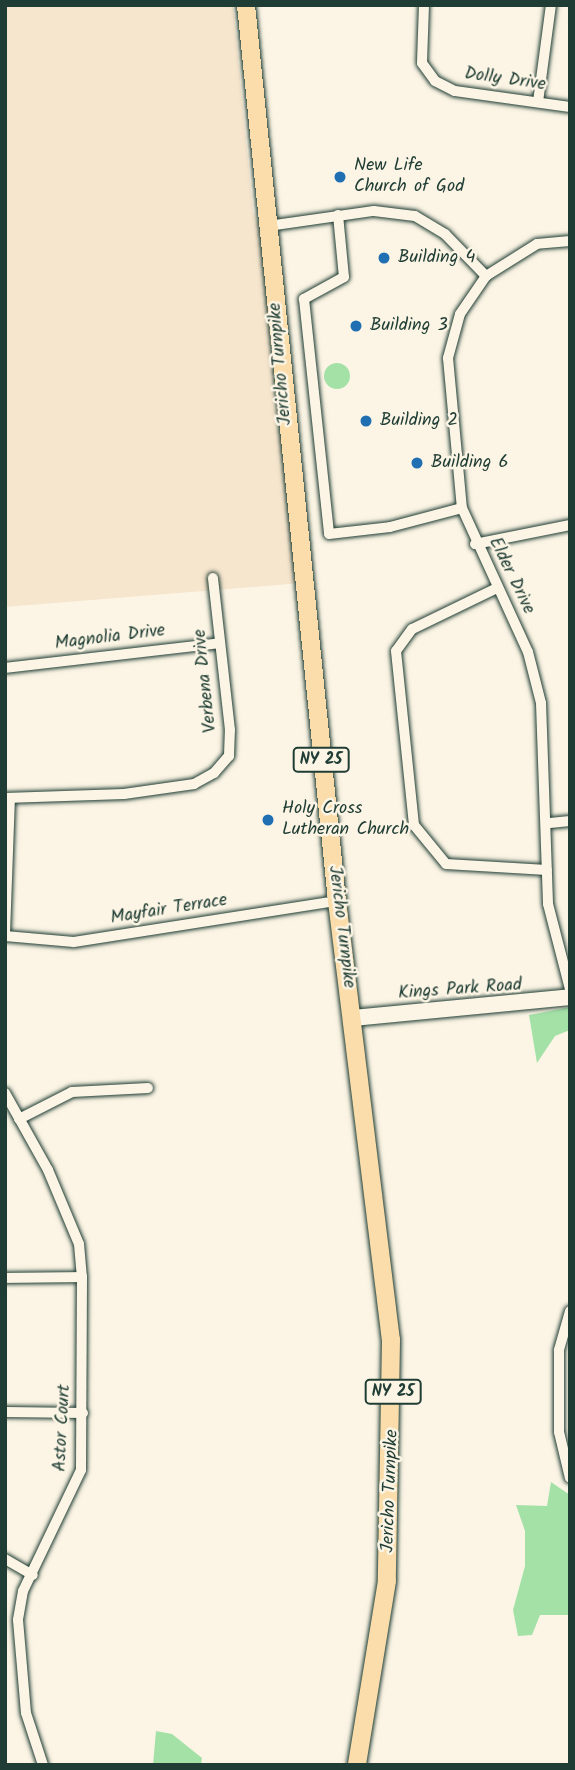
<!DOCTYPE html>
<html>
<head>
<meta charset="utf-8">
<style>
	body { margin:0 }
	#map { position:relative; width:575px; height:1770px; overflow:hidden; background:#fcf5e5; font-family:Kalam,sans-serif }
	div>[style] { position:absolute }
	.built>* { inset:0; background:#f7e6ce }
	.green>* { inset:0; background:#a4e1a7 }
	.round { border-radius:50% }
	.roads { filter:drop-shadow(0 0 2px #1f3d34) drop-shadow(0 0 2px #1f3d34) }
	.street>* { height:10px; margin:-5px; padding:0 5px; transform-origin:5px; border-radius:5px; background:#fcf5e5 }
	.secondary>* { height:16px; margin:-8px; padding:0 8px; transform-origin:8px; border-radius:8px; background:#fcf5e5 }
	.primary>* { height:18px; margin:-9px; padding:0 9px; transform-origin:9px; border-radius:9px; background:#faddab }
	.dots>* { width:19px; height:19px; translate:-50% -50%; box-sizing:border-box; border:4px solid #fcf5e5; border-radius:50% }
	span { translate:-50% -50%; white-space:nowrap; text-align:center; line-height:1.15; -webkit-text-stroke:5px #fcf5e5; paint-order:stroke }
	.shield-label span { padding:2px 5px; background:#fcf5e5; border:2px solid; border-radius:5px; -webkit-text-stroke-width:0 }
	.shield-label { font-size:16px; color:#1f3d34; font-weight:700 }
	.street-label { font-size:18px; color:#1f3d34 }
	.poi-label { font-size:18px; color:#1f3d34 }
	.left { translate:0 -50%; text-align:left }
	.frame { position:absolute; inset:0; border:7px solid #1f3d34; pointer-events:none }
</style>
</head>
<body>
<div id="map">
	<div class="built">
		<div style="clip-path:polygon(5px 5px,233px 5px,253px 212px,271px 252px,302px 583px,5px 607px)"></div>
	</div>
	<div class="green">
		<div class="round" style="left:324px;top:363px;width:26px;height:26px"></div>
		<div style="clip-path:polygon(570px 1007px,570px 1030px,555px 1036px,537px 1063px,529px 1015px)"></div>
		<div style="clip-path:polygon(551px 1482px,570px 1495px,570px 1615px,540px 1615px,532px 1635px,518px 1636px,513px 1610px,525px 1566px,525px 1531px,516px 1505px,547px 1506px)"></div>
		<div style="clip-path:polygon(156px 1731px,172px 1734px,202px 1758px,201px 1765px,153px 1765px)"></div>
	</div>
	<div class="roads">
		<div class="street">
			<div style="left:424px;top:5px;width:58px;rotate:92deg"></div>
			<div style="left:422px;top:63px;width:22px;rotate:54deg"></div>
			<div style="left:435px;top:81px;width:22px;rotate:27deg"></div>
			<div style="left:455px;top:91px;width:116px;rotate:7.9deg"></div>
			<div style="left:538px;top:102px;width:98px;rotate:-82.4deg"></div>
			<div style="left:338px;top:215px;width:62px;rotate:84.5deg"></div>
			<div style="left:344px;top:277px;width:46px;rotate:151.2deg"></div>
			<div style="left:304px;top:299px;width:236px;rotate:83.9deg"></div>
			<div style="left:329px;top:534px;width:61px;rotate:-6.5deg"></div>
			<div style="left:390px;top:527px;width:74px;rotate:-14.8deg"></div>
			<div style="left:268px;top:226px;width:107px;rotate:-8.1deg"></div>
			<div style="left:374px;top:211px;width:41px;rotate:7deg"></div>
			<div style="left:415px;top:216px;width:35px;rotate:31deg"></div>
			<div style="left:445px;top:234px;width:59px;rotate:45.7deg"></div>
			<div style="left:570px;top:241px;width:33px;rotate:175deg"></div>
			<div style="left:537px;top:244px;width:60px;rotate:147.9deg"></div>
			<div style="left:486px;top:276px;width:46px;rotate:124.4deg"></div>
			<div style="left:460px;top:314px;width:46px;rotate:105.3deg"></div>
			<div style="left:448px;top:358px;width:151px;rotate:84.7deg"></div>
			<div style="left:462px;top:508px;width:158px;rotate:65.4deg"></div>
			<div style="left:528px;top:652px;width:53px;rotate:75.7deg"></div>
			<div style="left:541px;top:703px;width:201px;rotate:88deg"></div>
			<div style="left:548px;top:904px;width:88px;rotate:75.5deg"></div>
			<div style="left:475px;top:544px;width:97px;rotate:-11.3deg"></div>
			<div style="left:497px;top:588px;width:94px;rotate:154.2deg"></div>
			<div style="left:412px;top:629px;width:27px;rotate:126deg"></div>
			<div style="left:396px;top:651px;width:175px;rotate:84.1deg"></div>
			<div style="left:414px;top:825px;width:50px;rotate:50.6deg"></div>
			<div style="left:446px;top:864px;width:101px;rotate:3.4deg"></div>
			<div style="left:5px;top:668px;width:216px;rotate:-6.6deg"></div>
			<div style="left:5px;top:798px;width:119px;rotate:-1.9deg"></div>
			<div style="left:124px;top:794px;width:71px;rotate:-8.1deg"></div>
			<div style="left:194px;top:784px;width:23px;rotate:-29deg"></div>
			<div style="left:214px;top:773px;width:23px;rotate:-49deg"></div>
			<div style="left:229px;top:756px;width:26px;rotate:-88deg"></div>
			<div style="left:230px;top:730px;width:153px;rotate:-96.4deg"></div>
			<div style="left:550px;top:823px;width:20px;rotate:-6deg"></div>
			<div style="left:5px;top:933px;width:135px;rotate:-87.9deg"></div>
			<div style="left:5px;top:936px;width:69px;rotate:5deg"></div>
			<div style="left:74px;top:942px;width:266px;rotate:-8.9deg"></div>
			<div style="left:5px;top:1093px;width:88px;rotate:60.8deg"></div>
			<div style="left:48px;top:1170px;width:80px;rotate:67.3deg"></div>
			<div style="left:79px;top:1244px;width:33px;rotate:85deg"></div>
			<div style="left:82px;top:1277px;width:193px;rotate:90.3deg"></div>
			<div style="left:81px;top:1470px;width:134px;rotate:115.6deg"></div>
			<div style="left:23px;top:1591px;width:29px;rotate:100deg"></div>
			<div style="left:18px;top:1620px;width:93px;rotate:85.1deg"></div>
			<div style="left:26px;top:1713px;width:55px;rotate:71.9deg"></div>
			<div style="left:19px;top:1119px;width:59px;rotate:-27deg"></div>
			<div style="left:72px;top:1092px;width:76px;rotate:-3deg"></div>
			<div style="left:5px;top:1278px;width:77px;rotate:-0.7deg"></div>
			<div style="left:570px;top:1311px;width:41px;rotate:105.8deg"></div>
			<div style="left:559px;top:1350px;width:82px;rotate:90deg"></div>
			<div style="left:559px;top:1432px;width:47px;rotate:76.6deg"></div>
			<div style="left:5px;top:1412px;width:78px;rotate:0.7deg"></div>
			<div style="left:5px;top:1559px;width:32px;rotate:30deg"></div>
		</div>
		<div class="secondary">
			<div style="left:353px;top:1018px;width:218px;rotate:-5.5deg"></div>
		</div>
		<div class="primary">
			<div style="left:246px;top:5px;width:901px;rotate:84.2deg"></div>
			<div style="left:337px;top:901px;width:442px;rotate:83deg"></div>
			<div style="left:391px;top:1340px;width:241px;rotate:91deg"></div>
			<div style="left:387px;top:1581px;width:186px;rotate:99.3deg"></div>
		</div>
	</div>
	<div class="dots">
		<div style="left:340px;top:177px;background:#1f6fb2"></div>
		<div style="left:384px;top:258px;background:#1f6fb2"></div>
		<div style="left:356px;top:326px;background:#1f6fb2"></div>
		<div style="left:366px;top:421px;background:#1f6fb2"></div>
		<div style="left:417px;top:463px;background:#1f6fb2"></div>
		<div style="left:268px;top:820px;background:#1f6fb2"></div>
	</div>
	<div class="shield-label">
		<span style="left:321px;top:760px">NY 25</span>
		<span style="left:393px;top:1392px">NY 25</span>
	</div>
	<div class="street-label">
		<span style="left:505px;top:80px;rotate:8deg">Dolly Drive</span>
		<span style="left:281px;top:364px;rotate:-95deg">Jericho Turnpike</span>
		<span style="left:511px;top:576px;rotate:64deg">Elder Drive</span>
		<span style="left:110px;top:638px;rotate:-7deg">Magnolia Drive</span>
		<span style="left:206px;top:681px;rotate:-96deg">Verbena Drive</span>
		<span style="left:169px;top:910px;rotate:-9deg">Mayfair Terrace</span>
		<span style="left:341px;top:927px;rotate:83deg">Jericho Turnpike</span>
		<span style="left:460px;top:990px;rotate:-4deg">Kings Park Road</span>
		<span style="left:63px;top:1428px;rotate:-87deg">Astor Court</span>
		<span style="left:391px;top:1491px;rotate:-88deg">Jericho Turnpike</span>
	</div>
	<div class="poi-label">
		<span class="left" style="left:354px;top:177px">New Life<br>Church of God</span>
		<span class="left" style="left:398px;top:258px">Building 4</span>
		<span class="left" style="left:370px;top:326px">Building 3</span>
		<span class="left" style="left:380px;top:421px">Building 2</span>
		<span class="left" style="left:431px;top:463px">Building 6</span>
		<span class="left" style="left:282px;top:820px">Holy Cross<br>Lutheran Church</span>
	</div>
	<div class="frame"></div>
</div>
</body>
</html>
